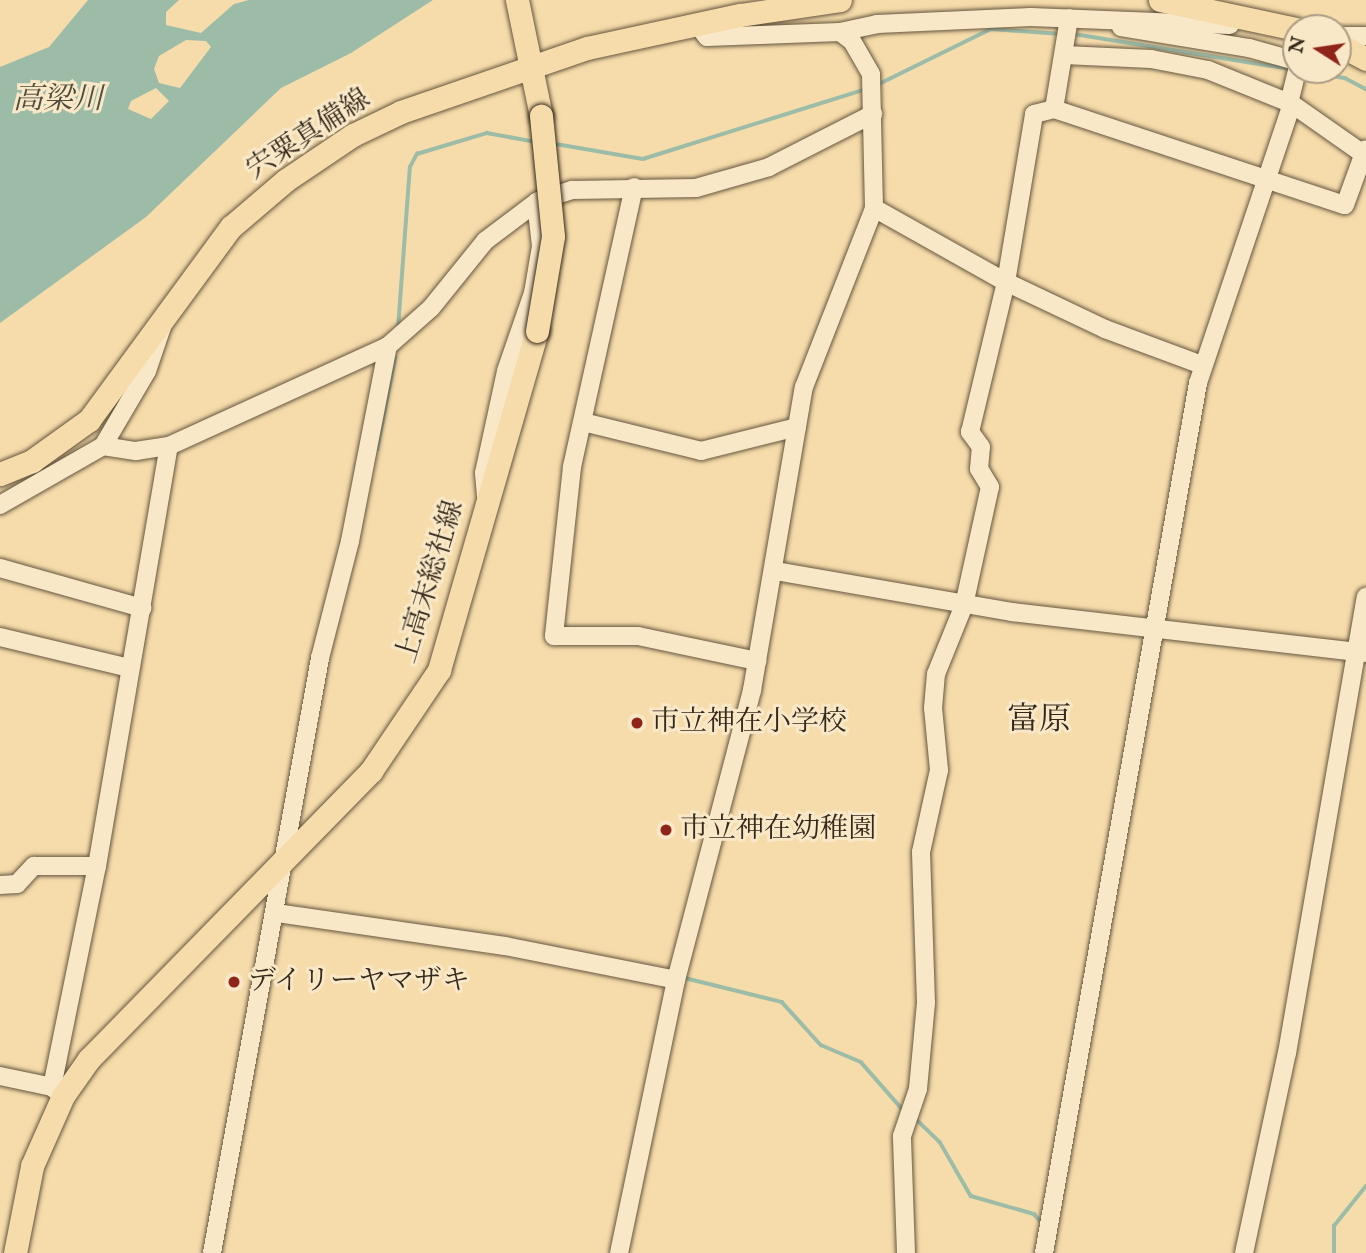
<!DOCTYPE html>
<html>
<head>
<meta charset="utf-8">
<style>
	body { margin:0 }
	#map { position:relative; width:1366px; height:1253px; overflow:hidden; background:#f6dcab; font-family:"IM FELL English","Noto Serif JP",serif }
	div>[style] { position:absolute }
	.water>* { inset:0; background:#9dbca8 }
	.stream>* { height:3.5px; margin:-1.75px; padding:0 1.75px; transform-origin:1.75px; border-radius:1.75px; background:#9dbca8 }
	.roads { filter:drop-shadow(0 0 2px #65563f) drop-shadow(0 0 2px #65563f) }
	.minor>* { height:18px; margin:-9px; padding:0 9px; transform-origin:9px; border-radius:9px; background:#f9e8c8 }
	.major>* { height:23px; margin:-11.5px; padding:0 11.5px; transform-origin:11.5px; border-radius:11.5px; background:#f6dcab }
	.bridges { filter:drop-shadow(0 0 2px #35291b) drop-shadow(0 0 2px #35291b) }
	.major-bridge>* { height:23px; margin:-11.5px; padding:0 11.5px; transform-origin:11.5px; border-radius:11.5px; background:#f6dcab }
	.dots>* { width:19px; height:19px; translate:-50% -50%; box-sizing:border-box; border:4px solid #f9e8c8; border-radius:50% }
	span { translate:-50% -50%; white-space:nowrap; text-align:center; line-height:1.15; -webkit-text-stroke:6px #f9e8c8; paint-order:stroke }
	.street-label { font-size:28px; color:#35291b }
	.poi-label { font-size:28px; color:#35291b }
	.left { translate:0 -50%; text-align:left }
	.water-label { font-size:30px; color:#4f4e3e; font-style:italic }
	.quarter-label { font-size:32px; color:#35291b }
	.north { position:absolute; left:1282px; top:14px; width:70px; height:70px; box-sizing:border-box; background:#f9e8c8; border:2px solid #ab9c83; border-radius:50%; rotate:282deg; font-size:19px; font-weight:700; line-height:28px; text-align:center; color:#35291b }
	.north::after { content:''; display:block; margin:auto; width:24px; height:32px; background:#8f2418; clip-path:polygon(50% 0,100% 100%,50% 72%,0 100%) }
</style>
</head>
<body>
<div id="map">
	<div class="water">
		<div style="clip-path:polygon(evenodd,88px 0,179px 0,166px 12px,166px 25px,201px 33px,234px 4px,249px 0,433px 0,351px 53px,281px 88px,146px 217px,0 323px,0 67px,49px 47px,88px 0,186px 40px,206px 41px,211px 47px,180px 88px,159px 83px,154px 69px,159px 56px,186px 40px,88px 0,156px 88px,169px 101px,151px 119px,128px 109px,131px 101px,156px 88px)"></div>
	</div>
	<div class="stream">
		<div style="left:1074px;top:34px;width:219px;rotate:9.2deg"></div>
		<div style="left:1304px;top:71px;width:42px;rotate:9.7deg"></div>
		<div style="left:1345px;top:78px;width:24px;rotate:28deg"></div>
		<div style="left:877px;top:85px;width:127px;rotate:-26.2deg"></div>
		<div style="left:991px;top:29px;width:71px;rotate:4deg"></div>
		<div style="left:550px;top:143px;width:94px;rotate:9.8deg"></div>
		<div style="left:643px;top:159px;width:234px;rotate:-17.4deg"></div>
		<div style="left:398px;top:329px;width:162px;rotate:-85.8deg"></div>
		<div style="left:410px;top:167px;width:15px;rotate:-62deg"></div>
		<div style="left:417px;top:154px;width:73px;rotate:-16.7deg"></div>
		<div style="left:487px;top:133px;width:50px;rotate:10.4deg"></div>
		<div style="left:377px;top:450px;width:94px;rotate:-78.9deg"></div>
		<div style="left:685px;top:978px;width:100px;rotate:13.9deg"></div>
		<div style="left:782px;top:1002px;width:58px;rotate:47.8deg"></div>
		<div style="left:821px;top:1045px;width:43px;rotate:23deg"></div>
		<div style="left:861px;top:1062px;width:65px;rotate:48.7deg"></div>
		<div style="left:915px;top:1118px;width:35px;rotate:44deg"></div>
		<div style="left:940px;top:1142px;width:62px;rotate:60.1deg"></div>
		<div style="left:971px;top:1196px;width:66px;rotate:15.9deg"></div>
		<div style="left:1034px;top:1214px;width:13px;rotate:48deg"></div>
		<div style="left:1334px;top:1253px;width:27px;rotate:-90deg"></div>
		<div style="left:1334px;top:1226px;width:51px;rotate:-51.3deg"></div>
	</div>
	<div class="roads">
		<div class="minor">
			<div style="left:1121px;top:27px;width:130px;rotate:9.3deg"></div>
			<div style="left:1249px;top:48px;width:49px;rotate:15.5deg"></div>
			<div style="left:840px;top:32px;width:38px;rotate:-12deg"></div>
			<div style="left:877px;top:24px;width:154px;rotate:-2.6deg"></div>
			<div style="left:1031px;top:17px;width:199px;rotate:2.3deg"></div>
			<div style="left:1338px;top:36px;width:28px"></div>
			<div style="left:1289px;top:103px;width:34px;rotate:-76deg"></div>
			<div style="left:1292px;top:104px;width:85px;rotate:35deg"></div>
			<div style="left:1054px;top:109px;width:306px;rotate:18.3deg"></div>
			<div style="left:1345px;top:205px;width:59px;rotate:-70deg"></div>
			<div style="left:634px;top:187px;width:287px;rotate:102.5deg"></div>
			<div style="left:572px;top:467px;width:170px;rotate:96.1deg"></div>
			<div style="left:554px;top:636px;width:84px"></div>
			<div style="left:638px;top:636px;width:122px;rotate:11.9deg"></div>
			<div style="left:874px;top:208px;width:151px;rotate:29.3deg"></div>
			<div style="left:1006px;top:282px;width:110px;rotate:25.4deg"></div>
			<div style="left:1105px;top:329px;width:103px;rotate:20.4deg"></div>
			<div style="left:583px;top:422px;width:122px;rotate:13.8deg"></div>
			<div style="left:701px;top:451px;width:99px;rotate:-14deg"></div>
			<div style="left:103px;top:446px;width:33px;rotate:9deg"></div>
			<div style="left:136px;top:451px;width:33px;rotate:-9deg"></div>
			<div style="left:169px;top:446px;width:241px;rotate:-24.5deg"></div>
			<div style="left:388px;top:346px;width:57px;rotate:-41.5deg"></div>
			<div style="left:431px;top:308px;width:86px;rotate:-51.1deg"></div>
			<div style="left:485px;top:241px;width:66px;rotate:-37deg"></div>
			<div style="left:538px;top:201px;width:36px;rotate:-18deg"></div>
			<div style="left:572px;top:190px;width:124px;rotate:-0.9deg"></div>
			<div style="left:696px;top:188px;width:76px;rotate:-16deg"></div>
			<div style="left:769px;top:167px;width:117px;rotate:-27deg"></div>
			<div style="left:486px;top:496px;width:23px;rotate:-95deg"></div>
			<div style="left:484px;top:473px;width:104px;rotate:-77.8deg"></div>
			<div style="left:506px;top:371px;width:83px;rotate:-70.9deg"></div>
			<div style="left:533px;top:293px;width:48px;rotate:-80.3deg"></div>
			<div style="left:541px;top:246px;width:44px;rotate:-96.5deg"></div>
			<div style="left:0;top:505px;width:119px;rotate:-29.8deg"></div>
			<div style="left:103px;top:446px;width:87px;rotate:-59.6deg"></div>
			<div style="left:147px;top:371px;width:50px;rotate:-71.2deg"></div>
			<div style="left:0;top:568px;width:148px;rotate:15.7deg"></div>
			<div style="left:775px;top:571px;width:241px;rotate:9.8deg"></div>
			<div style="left:1012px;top:612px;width:356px;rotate:6.6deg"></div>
			<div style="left:0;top:637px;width:133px;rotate:13.5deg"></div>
			<div style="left:0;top:885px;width:17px;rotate:-3deg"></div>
			<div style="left:17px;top:884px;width:25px;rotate:-47deg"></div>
			<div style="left:34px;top:866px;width:63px"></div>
			<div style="left:276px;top:913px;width:231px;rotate:8.2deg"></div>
			<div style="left:505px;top:946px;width:174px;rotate:11.2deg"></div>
			<div style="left:0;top:1076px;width:53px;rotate:11.9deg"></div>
			<div style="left:63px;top:1096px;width:14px;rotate:-141deg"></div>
			<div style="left:52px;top:1087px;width:226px;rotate:-78.5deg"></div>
			<div style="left:97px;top:866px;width:426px;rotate:-80.3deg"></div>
			<div style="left:212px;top:1253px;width:605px;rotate:-79.71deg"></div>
			<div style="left:320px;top:658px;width:121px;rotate:-75.6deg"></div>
			<div style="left:350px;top:541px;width:199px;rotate:-79deg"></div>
			<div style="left:619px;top:1253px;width:279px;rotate:-78.2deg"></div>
			<div style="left:676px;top:980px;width:300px;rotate:-75.3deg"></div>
			<div style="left:752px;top:690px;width:307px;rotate:-80.3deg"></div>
			<div style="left:804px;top:387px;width:192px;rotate:-68.6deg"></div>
			<div style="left:874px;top:208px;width:134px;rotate:-91.3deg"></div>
			<div style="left:871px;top:74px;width:38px;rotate:-120deg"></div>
			<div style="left:852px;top:41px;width:15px;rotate:-143deg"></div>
			<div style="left:840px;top:32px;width:133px;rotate:177.8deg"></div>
			<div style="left:707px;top:37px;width:16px;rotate:-128deg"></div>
			<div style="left:906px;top:1253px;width:117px;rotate:-92deg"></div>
			<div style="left:902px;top:1136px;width:50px;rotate:-71.2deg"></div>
			<div style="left:918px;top:1089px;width:86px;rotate:-84.7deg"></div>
			<div style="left:926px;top:1003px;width:151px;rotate:-91.9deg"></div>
			<div style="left:921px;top:852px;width:84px;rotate:-77.6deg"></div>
			<div style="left:939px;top:770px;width:62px;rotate:-95.5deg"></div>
			<div style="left:933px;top:708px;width:34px;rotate:-85deg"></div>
			<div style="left:936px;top:674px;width:74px;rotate:-67.9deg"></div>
			<div style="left:964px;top:605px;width:121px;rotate:-77.6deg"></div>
			<div style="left:990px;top:487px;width:21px;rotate:-121deg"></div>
			<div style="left:979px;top:469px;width:22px;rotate:-85deg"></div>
			<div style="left:981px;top:447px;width:19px;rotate:-126deg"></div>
			<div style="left:970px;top:432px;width:154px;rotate:-76.5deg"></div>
			<div style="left:1006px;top:282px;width:170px;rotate:-80.5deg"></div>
			<div style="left:1034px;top:114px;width:21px;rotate:-14deg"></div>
			<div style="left:1054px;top:109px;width:92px;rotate:-80.6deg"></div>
			<div style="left:1044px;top:1253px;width:884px;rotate:-79.96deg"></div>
			<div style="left:1198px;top:383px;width:294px;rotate:-71.4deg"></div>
			<div style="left:1292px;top:104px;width:91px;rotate:-158deg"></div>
			<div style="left:1208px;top:70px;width:58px;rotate:-169.1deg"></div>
			<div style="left:1151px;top:59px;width:87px;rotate:-177.4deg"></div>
			<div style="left:1244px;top:1253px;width:205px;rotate:-77.9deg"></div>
			<div style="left:1287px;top:1053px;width:463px;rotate:-80.2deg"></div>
		</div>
		<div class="major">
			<div style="left:517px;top:0;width:118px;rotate:78.3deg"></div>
			<div style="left:1160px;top:0;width:139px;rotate:12deg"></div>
			<div style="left:1338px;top:44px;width:32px;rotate:28deg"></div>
			<div style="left:0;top:474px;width:35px;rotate:-22deg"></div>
			<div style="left:32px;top:461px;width:70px;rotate:-35.7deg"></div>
			<div style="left:89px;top:420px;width:240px;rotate:-53.7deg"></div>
			<div style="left:231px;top:227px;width:72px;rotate:-40.5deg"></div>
			<div style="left:286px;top:180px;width:81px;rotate:-33.9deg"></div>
			<div style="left:353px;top:135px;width:53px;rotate:-25.6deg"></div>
			<div style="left:401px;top:112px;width:197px;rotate:-19deg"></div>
			<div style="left:587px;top:48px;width:157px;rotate:-12.2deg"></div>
			<div style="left:740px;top:15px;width:101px;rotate:-8.5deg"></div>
			<div style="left:15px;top:1253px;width:89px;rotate:-78.9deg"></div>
			<div style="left:32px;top:1166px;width:77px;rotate:-66.1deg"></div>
			<div style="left:63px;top:1096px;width:45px;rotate:-54.9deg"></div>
			<div style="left:89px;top:1059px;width:403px;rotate:-45.6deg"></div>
			<div style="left:371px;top:771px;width:122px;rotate:-56deg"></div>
			<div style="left:439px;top:670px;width:353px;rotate:-73.9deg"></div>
		</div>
	</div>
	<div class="bridges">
		<div class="major-bridge">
			<div style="left:537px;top:331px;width:96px;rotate:-80.4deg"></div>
			<div style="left:553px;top:236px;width:121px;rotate:-95.7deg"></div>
		</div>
	</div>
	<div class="dots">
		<div style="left:637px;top:723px;background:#8f2418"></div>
		<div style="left:666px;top:830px;background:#8f2418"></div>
		<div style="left:234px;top:982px;background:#8f2418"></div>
	</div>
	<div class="street-label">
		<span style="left:309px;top:135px;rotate:-33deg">宍粟真備線</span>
		<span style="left:431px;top:582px;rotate:-73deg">上高末総社線</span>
	</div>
	<div class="poi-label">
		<span class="left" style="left:651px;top:723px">市立神在小学校</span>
		<span class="left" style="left:680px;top:830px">市立神在幼稚園</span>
		<span class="left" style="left:248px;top:982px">デイリーヤマザキ</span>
	</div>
	<div class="water-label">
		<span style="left:58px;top:100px">高梁川</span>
	</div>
	<div class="quarter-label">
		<span style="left:1039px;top:721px">富原</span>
	</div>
	<div class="north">N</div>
</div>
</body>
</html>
